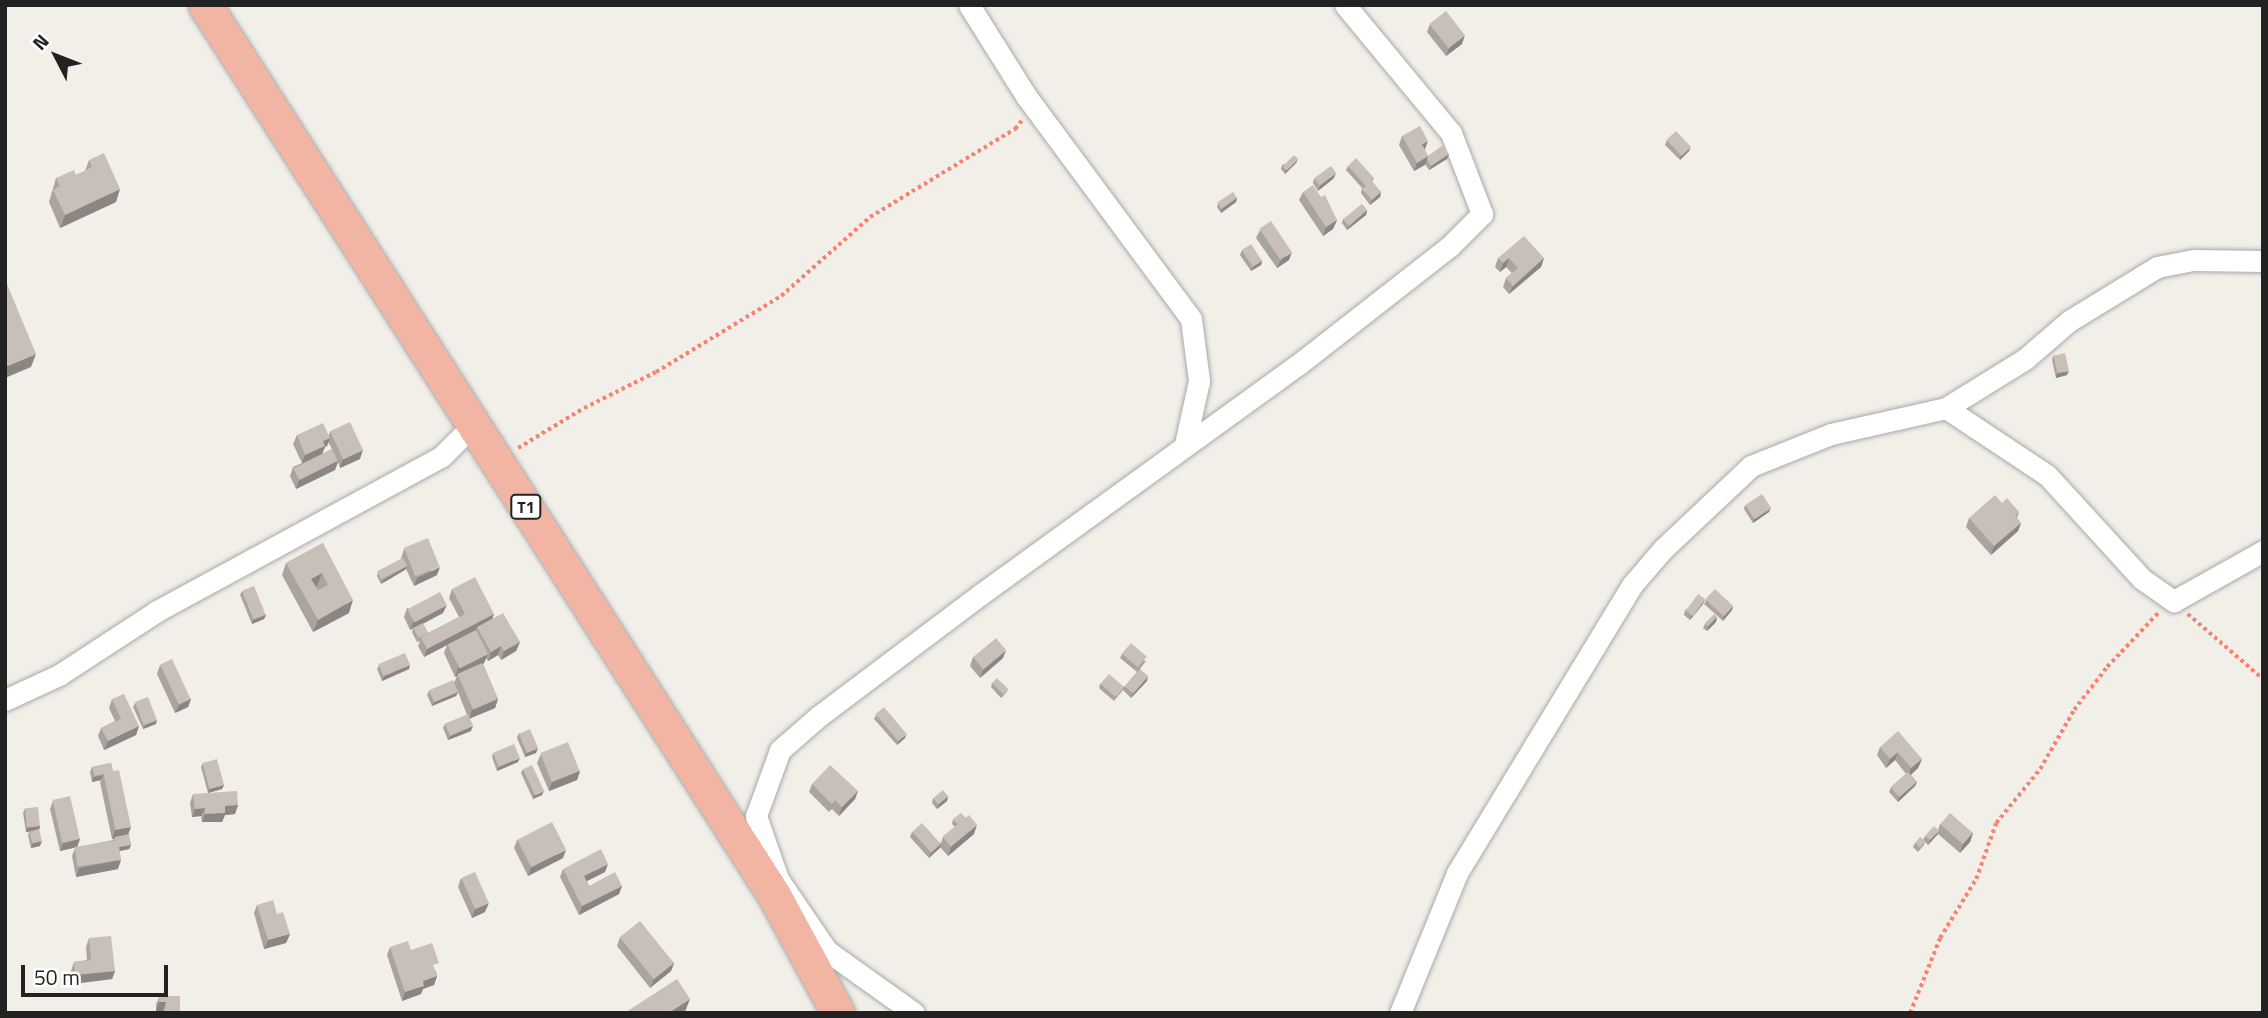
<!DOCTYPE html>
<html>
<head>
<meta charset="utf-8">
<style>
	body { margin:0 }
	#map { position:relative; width:2268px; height:1018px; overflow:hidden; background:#f2efe9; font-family:"Titillium Web",sans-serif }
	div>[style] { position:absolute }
	.path>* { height:3.5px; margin-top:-1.75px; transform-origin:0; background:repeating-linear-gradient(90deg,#fa8072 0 3.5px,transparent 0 7px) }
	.roads { filter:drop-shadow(0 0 2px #a9a9a9) drop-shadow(0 0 2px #a9a9a9) }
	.minor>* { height:21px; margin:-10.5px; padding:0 10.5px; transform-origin:10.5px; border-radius:10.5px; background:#fff }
	.trunk>* { height:33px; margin:-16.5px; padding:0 16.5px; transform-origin:16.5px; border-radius:16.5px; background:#f2b4a3 }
	.wall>* { inset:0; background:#aba49e }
	.shaded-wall>* { inset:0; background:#8b8681 }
	.building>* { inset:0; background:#c7bfb8; transform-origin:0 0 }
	span { translate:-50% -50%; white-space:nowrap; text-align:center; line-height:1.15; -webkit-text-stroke:6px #fff; paint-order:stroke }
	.shield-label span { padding:2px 5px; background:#fff; border:2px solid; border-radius:5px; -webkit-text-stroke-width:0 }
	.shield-label { font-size:16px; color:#222; font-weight:700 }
	.frame { position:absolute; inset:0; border:7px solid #222; pointer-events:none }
	.north { position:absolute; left:21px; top:21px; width:70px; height:70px; -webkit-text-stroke:5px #fff; paint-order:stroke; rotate:312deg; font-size:19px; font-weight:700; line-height:28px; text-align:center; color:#222 }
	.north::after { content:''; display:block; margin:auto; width:24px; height:32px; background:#222; clip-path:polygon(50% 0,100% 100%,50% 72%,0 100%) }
	.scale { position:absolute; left:21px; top:965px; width:147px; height:32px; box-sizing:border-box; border:4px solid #222; border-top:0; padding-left:9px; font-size:21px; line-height:24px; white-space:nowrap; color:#222; -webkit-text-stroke:5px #fff; paint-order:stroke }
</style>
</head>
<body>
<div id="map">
	<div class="path">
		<div style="left:518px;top:448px;width:77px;rotate:-31.2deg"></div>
		<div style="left:584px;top:408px;width:80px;rotate:-26.6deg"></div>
		<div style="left:656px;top:372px;width:146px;rotate:-31.3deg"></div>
		<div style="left:781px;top:296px;width:119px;rotate:-41.6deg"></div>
		<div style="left:870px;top:217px;width:170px;rotate:-31.3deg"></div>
		<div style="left:1015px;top:129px;width:11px;rotate:-52deg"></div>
		<div style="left:2188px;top:614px;width:99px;rotate:40.9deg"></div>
		<div style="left:1910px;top:1013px;width:81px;rotate:-68.2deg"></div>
		<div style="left:1940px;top:938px;width:69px;rotate:-58.6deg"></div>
		<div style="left:1976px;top:879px;width:59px;rotate:-70.3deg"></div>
		<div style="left:1996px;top:823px;width:70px;rotate:-50.8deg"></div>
		<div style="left:2040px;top:769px;width:68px;rotate:-60deg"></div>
		<div style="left:2074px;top:710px;width:54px;rotate:-52.5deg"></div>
		<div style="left:2107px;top:667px;width:74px;rotate:-46.6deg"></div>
	</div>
	<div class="roads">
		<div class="minor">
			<div style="left:969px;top:5px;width:107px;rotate:57.9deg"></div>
			<div style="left:1026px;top:96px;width:277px;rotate:53.5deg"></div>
			<div style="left:1191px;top:319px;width:63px;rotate:82.6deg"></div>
			<div style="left:1199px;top:381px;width:65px;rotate:102.5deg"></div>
			<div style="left:1946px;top:408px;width:93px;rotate:-31.8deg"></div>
			<div style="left:2025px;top:359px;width:58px;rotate:-40.8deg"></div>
			<div style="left:2069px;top:321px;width:103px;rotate:-31.5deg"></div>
			<div style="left:2157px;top:267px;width:38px;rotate:-11deg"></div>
			<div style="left:2194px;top:260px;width:69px;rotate:0.8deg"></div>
			<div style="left:5px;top:700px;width:60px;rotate:-24.8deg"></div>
			<div style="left:59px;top:675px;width:117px;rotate:-33.1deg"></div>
			<div style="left:157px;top:611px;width:324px;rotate:-28.5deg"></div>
			<div style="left:442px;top:456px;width:44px;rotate:-45deg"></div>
			<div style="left:816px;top:943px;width:120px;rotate:35.5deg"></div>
			<div style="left:827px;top:951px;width:87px;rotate:-124.2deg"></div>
			<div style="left:778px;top:879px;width:67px;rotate:-109.2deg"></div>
			<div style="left:756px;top:816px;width:70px;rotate:-70deg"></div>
			<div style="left:780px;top:750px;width:52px;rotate:-41.1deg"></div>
			<div style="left:819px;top:716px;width:203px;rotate:-37deg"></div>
			<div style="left:981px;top:594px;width:392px;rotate:-35.9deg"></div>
			<div style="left:1299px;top:364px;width:190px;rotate:-38deg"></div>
			<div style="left:1449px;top:247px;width:47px;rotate:-45deg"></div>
			<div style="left:1482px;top:214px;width:87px;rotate:-110.9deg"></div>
			<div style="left:1451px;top:133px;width:166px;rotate:-129.6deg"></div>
			<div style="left:1400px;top:1013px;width:151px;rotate:-67.8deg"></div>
			<div style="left:1457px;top:873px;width:337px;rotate:-58.7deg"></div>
			<div style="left:1632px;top:585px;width:48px;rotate:-49.3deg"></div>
			<div style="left:1663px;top:549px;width:121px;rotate:-43.3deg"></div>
			<div style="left:1751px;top:466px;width:86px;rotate:-21.8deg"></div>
			<div style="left:1831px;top:434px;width:118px;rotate:-12.7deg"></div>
			<div style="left:1946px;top:408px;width:121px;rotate:33.6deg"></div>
			<div style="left:2047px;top:475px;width:141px;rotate:47.6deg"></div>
			<div style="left:2142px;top:579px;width:39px;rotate:35deg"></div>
			<div style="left:2174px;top:601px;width:102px;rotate:-29.3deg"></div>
		</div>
		<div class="trunk">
			<div style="left:205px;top:5px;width:1056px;rotate:57.41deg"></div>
			<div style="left:774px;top:895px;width:134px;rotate:61.5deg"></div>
		</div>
	</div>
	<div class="wall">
		<div style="clip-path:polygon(1430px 24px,1462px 44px,1446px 56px,1427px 32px)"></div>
		<div style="clip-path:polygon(1402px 136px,1425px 149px,1424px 150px,1428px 156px,1449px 154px,1447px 159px,1429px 170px,1425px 164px,1414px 171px,1399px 145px)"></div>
		<div style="clip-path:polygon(1667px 140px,1689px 151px,1680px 160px,1665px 145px)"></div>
		<div style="clip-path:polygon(1298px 159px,1296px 163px,1285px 174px,1281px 169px,1282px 165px)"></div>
		<div style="clip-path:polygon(89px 160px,116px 202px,60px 228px,49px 202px,56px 178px,76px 175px,85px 171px)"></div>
		<div style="clip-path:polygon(1348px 166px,1374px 178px,1372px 182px,1381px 192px,1380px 197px,1370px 205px,1361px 193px,1362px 188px,1346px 170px)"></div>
		<div style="clip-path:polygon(1334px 178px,1318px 191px,1313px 183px,1314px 179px)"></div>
		<div style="clip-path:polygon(1303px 192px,1337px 220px,1333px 229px,1323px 236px,1299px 200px)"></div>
		<div style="clip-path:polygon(1237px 198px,1236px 202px,1221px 213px,1217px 207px,1218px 203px)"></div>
		<div style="clip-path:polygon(1367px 210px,1366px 215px,1347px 230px,1342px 223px,1343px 219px)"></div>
		<div style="clip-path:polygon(1260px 230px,1289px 260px,1277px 268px,1256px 238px)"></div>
		<div style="clip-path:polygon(1242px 250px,1262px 261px,1261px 265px,1251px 271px,1240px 255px)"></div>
		<div style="clip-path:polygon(1498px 258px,1544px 258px,1541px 267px,1509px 294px,1503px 287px,1506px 278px,1512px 273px,1506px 267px,1500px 272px,1495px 267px)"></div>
		<div style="clip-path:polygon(2053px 356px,2067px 375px,2056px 378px,2052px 360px)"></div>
		<div style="clip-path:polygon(evenodd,330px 431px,360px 459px,340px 468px,338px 462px,335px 470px,296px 489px,290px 476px,293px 467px,302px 463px,293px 444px,297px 435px,329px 435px,330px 431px,328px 442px,332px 449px,322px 454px,325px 447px,327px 446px,328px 442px)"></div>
		<div style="clip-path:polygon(2002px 503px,2019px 512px,2017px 518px,2021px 523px,2018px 531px,1991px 555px,1966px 527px,1969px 518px)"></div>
		<div style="clip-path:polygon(1745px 505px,1769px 512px,1753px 523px,1744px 509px)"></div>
		<div style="clip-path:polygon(323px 543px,349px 613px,313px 632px,282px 575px,286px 563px)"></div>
		<div style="clip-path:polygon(404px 549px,437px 575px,414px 586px,406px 569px,381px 584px,377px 576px,378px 572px,401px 559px)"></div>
		<div style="clip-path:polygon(452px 589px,494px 614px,492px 619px,520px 642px,516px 651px,501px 660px,498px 655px,488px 661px,486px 658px,484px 663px,483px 664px,498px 699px,495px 708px,470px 718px,471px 731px,448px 740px,443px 728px,445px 724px,467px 715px,458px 692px,456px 696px,432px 706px,427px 695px,429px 691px,454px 683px,457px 676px,455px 677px,444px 653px,447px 645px,424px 657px,418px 646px,420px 641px,417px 642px,412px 632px,413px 629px,410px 630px,404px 617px,407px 608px,443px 613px,423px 624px,428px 633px,459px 617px,449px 598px)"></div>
		<div style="clip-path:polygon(242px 591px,266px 615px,264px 619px,252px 624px,240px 595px)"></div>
		<div style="clip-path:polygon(1705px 599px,1703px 604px,1690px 620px,1684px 615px,1685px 610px)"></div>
		<div style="clip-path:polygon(1706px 600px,1733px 606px,1732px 610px,1723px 621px,1704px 604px)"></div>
		<div style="clip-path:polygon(1717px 617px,1716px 622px,1707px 631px,1703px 628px,1705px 624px)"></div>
		<div style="clip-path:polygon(1122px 654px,1146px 661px,1140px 669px,1147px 681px,1131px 698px,1123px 690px,1114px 701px,1099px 688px,1100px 684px,1124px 687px,1137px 672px,1120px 658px)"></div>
		<div style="clip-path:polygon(973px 657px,1003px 658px,980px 678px,970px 666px)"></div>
		<div style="clip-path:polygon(160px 665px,191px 699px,188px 707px,175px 713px,157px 674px)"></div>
		<div style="clip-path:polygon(379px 665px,409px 669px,382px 681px,377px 669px)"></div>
		<div style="clip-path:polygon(992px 683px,1008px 689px,1006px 693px,1001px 698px,991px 687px)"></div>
		<div style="clip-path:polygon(112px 699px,139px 726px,136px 735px,104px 750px,98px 736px,101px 728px,115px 721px,109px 708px)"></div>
		<div style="clip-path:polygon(135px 703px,156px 724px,143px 729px,133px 707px)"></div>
		<div style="clip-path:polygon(876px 715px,905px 738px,897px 745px,874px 719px)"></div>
		<div style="clip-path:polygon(519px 733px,536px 753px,525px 757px,517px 738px)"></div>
		<div style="clip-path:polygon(1880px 747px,1922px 759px,1918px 768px,1911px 775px,1917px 782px,1915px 786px,1898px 802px,1889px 792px,1891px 787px,1906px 774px,1895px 760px,1886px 768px,1877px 755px)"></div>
		<div style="clip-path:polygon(493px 753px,518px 762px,497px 771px,492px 757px)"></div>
		<div style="clip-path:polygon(541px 754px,580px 771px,577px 780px,549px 791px,537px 763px)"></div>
		<div style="clip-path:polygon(111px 763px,131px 845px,129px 849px,120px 851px,118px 869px,76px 877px,72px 856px,75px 848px,113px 840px,114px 838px,112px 839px,100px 782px,101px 780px,92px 782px,90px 772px,92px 767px)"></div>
		<div style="clip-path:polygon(203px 763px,224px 785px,222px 789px,208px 793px,201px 767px)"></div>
		<div style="clip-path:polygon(523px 769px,542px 795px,533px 799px,521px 773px)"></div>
		<div style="clip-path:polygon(812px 784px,858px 791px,855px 799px,839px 816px,832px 809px,829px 812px,809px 792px)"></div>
		<div style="clip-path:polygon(193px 794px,238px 805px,235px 814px,225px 815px,222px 822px,202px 822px,201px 816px,192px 817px,190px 803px)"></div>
		<div style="clip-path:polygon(948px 796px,947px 801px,937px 809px,932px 803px,933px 798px)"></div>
		<div style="clip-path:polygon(53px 801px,80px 839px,77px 847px,60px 851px,50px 809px)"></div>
		<div style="clip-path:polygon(25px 808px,40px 826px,39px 830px,40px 846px,31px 848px,28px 835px,29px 832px,26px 832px,23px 813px)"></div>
		<div style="clip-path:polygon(953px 819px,974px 834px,948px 856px,940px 847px,929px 858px,910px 837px,912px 832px,941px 843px,943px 837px,955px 827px,952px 824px)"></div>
		<div style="clip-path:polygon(1940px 824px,1973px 833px,1970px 842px,1960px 853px,1938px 834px,1928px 845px,1925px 842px,1924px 845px,1918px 852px,1913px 847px,1915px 843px,1923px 840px,1925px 836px,1938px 830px)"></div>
		<div style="clip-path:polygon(517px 840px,563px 858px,528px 876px,514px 848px)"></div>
		<div style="clip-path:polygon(563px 869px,605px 872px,587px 881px,589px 886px,622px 886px,619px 894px,579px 915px,560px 877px)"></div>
		<div style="clip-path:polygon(461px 878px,485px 912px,472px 918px,458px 887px)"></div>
		<div style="clip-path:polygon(257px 905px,290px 934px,286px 943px,264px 949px,254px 913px)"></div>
		<div style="clip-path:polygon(620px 937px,674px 963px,671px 971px,650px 988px,617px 946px)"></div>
		<div style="clip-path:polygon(89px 938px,115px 971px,112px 979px,72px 984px,71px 971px,74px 962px,87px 960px,86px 947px)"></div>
		<div style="clip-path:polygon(390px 947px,411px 950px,436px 971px,437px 976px,434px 985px,423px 989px,421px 994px,402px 1001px,387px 955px)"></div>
		<div style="clip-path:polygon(160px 996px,180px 1013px,163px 1013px,163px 1011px,156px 1011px,156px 1004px)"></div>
	</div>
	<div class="shaded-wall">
		<div style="clip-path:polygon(1465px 35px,1462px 44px,1446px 56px,1449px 48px)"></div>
		<div style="clip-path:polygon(1428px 141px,1425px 149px,1418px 153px,1422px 144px)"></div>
		<div style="clip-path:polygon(1691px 147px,1689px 151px,1680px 160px,1681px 156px)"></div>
		<div style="clip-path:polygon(1449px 154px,1447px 159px,1429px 170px,1431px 166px)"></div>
		<div style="clip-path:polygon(1428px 156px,1425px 165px,1414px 171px,1417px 163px)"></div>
		<div style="clip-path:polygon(1298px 159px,1296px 163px,1285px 174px,1286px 169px)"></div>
		<div style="clip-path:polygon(1336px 173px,1334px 178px,1318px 191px,1320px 186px)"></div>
		<div style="clip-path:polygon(120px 189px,116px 202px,60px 228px,65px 215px)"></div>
		<div style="clip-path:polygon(1381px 192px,1380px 197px,1370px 205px,1372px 200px)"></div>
		<div style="clip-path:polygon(1237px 198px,1236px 202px,1221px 213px,1222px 209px)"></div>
		<div style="clip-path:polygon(1367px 210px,1366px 215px,1347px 230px,1349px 226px)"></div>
		<div style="clip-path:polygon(1337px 220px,1333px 229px,1323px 236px,1326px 227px)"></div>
		<div style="clip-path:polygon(1292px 252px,1289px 260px,1277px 268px,1281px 260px)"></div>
		<div style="clip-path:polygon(1509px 258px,1506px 267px,1500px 272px,1503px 263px)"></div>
		<div style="clip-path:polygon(1544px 258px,1541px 267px,1509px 294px,1513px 286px)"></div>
		<div style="clip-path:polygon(1262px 261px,1261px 265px,1251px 271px,1253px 267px)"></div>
		<div style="clip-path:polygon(36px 354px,31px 367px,5px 378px,5px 367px)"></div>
		<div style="clip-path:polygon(2069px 371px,2067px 375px,2056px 378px,2057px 373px)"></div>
		<div style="clip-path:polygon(330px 438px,327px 446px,325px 447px,322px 454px,302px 463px,305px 455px,323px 441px)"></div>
		<div style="clip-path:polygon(363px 450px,360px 459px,340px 468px,343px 459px)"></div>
		<div style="clip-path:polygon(338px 461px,335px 470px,296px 489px,299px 480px)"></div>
		<div style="clip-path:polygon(1771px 508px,1769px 512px,1753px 523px,1754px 519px)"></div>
		<div style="clip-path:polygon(2021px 523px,2018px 531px,1991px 555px,1994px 546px)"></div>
		<div style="clip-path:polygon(407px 566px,405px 570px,381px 584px,383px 580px)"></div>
		<div style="clip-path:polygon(440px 567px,437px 575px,414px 586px,417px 578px)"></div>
		<div style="clip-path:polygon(322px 573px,317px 586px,307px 591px,311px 579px)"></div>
		<div style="clip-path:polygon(1705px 599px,1703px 604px,1690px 620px,1692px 615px)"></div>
		<div style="clip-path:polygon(353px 600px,349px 613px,313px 632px,318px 620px)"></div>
		<div style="clip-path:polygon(447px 605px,443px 613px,414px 628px,413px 627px,410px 630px,413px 622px)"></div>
		<div style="clip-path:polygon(1733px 606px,1732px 610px,1723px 621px,1724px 616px)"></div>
		<div style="clip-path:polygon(494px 614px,491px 623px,477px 627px,476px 630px,424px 657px,427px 649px)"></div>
		<div style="clip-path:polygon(266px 615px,264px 619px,252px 624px,253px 620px)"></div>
		<div style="clip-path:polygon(1717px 617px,1716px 622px,1707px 631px,1708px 627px)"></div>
		<div style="clip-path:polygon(520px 642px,516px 651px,501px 660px,504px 651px)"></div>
		<div style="clip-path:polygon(501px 646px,498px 655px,488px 661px,491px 652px)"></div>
		<div style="clip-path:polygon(1006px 650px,1003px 658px,980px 678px,983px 670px)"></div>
		<div style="clip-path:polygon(488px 654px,484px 663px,455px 677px,458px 668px)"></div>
		<div style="clip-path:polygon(410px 665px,409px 669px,382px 681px,384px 676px)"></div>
		<div style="clip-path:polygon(1148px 676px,1147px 681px,1131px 698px,1133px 693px)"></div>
		<div style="clip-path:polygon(458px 692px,456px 696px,432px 706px,434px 702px)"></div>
		<div style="clip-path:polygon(191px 699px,188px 707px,175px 713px,179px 705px)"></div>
		<div style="clip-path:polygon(498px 699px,495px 708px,469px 719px,472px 710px)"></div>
		<div style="clip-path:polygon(157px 720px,156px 724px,143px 729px,145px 725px)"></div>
		<div style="clip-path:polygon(139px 726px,136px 735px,104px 750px,108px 741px)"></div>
		<div style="clip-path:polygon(473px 726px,471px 731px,448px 740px,450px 736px)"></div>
		<div style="clip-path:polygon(907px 734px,905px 738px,897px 745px,899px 741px)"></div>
		<div style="clip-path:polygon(538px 748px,536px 753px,525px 757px,526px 753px)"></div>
		<div style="clip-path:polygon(1898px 752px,1895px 760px,1886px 768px,1890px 759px)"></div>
		<div style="clip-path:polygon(520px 758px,518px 762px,497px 771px,499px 767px)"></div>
		<div style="clip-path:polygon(1922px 759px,1918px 768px,1908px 777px,1911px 768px)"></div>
		<div style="clip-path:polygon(580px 771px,577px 780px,549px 791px,552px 782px)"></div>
		<div style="clip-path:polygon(103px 775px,101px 780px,92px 782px,94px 777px)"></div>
		<div style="clip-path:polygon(1917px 782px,1915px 786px,1898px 802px,1899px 797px)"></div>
		<div style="clip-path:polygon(224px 785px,222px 789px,208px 793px,209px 789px)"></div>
		<div style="clip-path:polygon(544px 791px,542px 795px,533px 799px,534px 795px)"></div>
		<div style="clip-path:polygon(858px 791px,855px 799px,839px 816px,842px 807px)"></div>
		<div style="clip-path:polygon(948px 796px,947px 801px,937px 809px,938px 805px)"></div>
		<div style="clip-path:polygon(238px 805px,235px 814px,225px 815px,222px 822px,202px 822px,205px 814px,225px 806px)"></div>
		<div style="clip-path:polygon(205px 808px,201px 816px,192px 817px,195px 809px)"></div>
		<div style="clip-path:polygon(977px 825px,974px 834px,948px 856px,951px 847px)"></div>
		<div style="clip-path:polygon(40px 826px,39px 830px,26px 832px,27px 828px)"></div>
		<div style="clip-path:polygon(131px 827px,128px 835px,112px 839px,115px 830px)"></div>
		<div style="clip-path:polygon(1939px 831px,1937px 835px,1928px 845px,1930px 840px)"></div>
		<div style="clip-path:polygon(1973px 833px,1970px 842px,1960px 853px,1963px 844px)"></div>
		<div style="clip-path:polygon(80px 839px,77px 847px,60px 851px,63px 843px)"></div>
		<div style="clip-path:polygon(42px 841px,40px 846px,31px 848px,32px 844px)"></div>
		<div style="clip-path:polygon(941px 844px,940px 848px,929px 858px,931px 853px)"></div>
		<div style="clip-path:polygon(131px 845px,129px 849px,115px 852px,117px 847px)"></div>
		<div style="clip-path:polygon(566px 850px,563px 858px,528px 876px,531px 867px)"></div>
		<div style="clip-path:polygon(121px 860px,118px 869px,76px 877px,79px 868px)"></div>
		<div style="clip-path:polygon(608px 864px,605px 872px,581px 884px,584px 876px)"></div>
		<div style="clip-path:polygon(622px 886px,619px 894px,579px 915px,582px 906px)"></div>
		<div style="clip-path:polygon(489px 903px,485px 912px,472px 918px,475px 909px)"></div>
		<div style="clip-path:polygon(290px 934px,286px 943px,264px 949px,268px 940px)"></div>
		<div style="clip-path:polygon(674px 963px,671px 971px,650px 988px,654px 979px)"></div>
		<div style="clip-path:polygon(115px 971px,112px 979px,72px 984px,75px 975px)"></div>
		<div style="clip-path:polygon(437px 976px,434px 985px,423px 989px,421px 994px,402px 1001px,405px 992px,423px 981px)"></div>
		<div style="clip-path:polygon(690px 999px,685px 1012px,683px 1013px,668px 1013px)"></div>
		<div style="clip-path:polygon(159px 1002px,166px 1002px,163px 1011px,156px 1011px)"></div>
	</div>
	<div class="building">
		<div style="left:1446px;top:11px;width:31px;height:21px;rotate:52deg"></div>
		<div style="clip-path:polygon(1420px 126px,1428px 141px,1422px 144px,1428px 156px,1417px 163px,1402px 136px)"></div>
		<div style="left:1676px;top:131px;width:22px;height:13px;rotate:47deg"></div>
		<div style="clip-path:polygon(1443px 145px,1449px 154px,1431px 166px,1427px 159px,1428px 156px)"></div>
		<div style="clip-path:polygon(104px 153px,120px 189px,65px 215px,53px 190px,60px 186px,56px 178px,74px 170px,76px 175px,92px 167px,89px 160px)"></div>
		<div style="left:1294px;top:155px;width:6px;height:16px;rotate:45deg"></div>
		<div style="clip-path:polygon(1356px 158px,1374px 178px,1371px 180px,1381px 192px,1372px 200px,1362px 189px,1366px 186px,1348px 166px)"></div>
		<div style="left:1331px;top:166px;width:9px;height:21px;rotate:54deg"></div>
		<div style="clip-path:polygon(1313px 185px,1321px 197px,1325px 195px,1337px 220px,1326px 227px,1303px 192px)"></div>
		<div style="left:1233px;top:192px;width:7px;height:19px;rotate:56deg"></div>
		<div style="clip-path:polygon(1362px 204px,1367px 210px,1349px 226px,1343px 219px)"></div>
		<div style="left:1271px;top:221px;width:37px;height:14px;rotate:56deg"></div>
		<div style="clip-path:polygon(1524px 236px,1544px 258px,1513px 286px,1506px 278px,1518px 268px,1509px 258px,1503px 263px,1498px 258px)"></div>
		<div style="left:1251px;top:244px;width:20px;height:11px;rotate:57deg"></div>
		<div style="clip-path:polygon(5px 279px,36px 354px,5px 367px)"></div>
		<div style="left:2065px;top:353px;width:18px;height:12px;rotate:77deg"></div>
		<div style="left:350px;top:422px;width:31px;height:22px;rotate:65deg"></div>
		<div style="clip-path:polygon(323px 423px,330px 438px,323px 441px,325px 446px,305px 455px,297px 435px)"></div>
		<div style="left:332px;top:449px;width:13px;height:43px;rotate:63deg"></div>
		<div style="left:1762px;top:494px;width:17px;height:20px;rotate:57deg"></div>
		<div style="clip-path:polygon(1995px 495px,2002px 503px,2007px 498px,2019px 512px,2015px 516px,2021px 523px,1994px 546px,1969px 518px)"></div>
		<div style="left:428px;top:538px;width:31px;height:26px;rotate:68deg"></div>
		<div style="clip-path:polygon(evenodd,323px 543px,353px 600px,318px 620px,286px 563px,323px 543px,322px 573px,328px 585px,318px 590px,311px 579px,322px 573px)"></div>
		<div style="left:403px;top:558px;width:9px;height:29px;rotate:63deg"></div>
		<div style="clip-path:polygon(475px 577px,494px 614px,427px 649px,421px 637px,465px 614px,452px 589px)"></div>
		<div style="left:254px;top:586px;width:31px;height:13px;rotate:68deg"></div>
		<div style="left:1715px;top:589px;width:25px;height:14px;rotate:43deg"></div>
		<div style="left:440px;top:592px;width:15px;height:37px;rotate:62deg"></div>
		<div style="left:1698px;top:594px;width:9px;height:21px;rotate:36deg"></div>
		<div style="clip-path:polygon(503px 613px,520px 642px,504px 651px,501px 646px,491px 652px,477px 627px)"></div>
		<div style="left:1714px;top:614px;width:4px;height:13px;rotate:45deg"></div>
		<div style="left:423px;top:623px;width:11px;height:11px;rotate:63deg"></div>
		<div style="left:476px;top:630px;width:27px;height:32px;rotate:63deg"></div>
		<div style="left:996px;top:638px;width:16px;height:30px;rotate:50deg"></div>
		<div style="left:1131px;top:643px;width:21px;height:14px;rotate:41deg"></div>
		<div style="left:405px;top:653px;width:13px;height:29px;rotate:67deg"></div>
		<div style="left:172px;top:659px;width:44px;height:13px;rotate:65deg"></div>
		<div style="left:482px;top:663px;width:39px;height:27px;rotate:66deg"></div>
		<div style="left:1140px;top:669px;width:11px;height:23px;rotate:41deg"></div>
		<div style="left:1109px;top:674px;width:20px;height:13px;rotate:41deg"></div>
		<div style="left:997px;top:678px;width:16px;height:7px;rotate:45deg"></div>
		<div style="left:453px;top:680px;width:13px;height:26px;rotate:67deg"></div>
		<div style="clip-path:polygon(124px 694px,139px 726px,108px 741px,101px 728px,121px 719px,112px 699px)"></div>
		<div style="left:148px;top:697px;width:25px;height:14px;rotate:69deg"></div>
		<div style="left:884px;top:707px;width:35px;height:11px;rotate:50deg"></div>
		<div style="left:468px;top:714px;width:13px;height:25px;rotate:67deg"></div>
		<div style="left:530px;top:729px;width:21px;height:12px;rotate:67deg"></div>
		<div style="clip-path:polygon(1898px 731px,1922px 759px,1911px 768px,1898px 752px,1890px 759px,1880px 747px)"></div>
		<div style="left:568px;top:742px;width:31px;height:30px;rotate:68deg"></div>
		<div style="left:514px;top:744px;width:15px;height:23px;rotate:67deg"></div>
		<div style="left:217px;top:759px;width:27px;height:15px;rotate:75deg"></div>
		<div style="left:111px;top:763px;width:9px;height:19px;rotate:77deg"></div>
		<div style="left:532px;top:765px;width:29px;height:10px;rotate:65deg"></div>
		<div style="clip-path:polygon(830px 765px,858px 791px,842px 807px,835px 800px,832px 804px,812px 784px)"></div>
		<div style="left:119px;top:770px;width:58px;height:16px;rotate:78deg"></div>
		<div style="left:1908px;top:772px;width:13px;height:23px;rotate:48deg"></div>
		<div style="left:943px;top:790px;width:8px;height:13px;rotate:50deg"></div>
		<div style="clip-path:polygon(237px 791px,238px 805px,225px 806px,225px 813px,205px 814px,205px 808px,195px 809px,193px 794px)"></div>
		<div style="left:70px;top:796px;width:44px;height:18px;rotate:77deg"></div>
		<div style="left:38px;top:807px;width:19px;height:13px;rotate:84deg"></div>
		<div style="clip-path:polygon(961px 813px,966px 818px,958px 825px,953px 819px)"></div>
		<div style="left:1950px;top:813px;width:30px;height:15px;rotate:41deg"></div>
		<div style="left:969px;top:815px;width:13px;height:34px;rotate:51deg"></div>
		<div style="left:552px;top:822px;width:31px;height:39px;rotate:63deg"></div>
		<div style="left:922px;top:823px;width:28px;height:13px;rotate:48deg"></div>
		<div style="clip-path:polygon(1934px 826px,1939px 831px,1930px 840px,1925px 836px)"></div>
		<div style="left:39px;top:829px;width:12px;height:10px;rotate:76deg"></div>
		<div style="clip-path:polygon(129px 834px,131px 845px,119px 847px,118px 840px,115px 840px,115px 837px)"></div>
		<div style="clip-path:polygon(1920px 837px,1925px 841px,1920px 848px,1915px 843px)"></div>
		<div style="left:118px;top:840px;width:20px;height:44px;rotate:81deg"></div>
		<div style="clip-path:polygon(601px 849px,608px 864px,584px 876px,589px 886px,615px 872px,622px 886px,582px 906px,563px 869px)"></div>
		<div style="left:475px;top:872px;width:34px;height:15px;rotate:66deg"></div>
		<div style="clip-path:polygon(273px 900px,277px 914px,283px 912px,290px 934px,268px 940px,257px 905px)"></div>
		<div style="left:640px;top:921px;width:54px;height:26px;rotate:51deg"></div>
		<div style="clip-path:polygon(111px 936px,115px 971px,75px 975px,74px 962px,91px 960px,89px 938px)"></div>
		<div style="clip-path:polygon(408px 941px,411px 950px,432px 943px,439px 963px,433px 965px,437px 976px,423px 981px,424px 986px,405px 992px,390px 947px)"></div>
		<div style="clip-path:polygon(677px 979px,690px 999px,668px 1013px,627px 1013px,626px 1012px)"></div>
		<div style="clip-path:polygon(160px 996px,180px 996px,180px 1013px,164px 1013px,166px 1002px,159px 1002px)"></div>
	</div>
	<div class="shield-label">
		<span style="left:526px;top:507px">T1</span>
	</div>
	<div class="frame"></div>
	<div class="north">N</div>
	<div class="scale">50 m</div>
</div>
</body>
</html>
